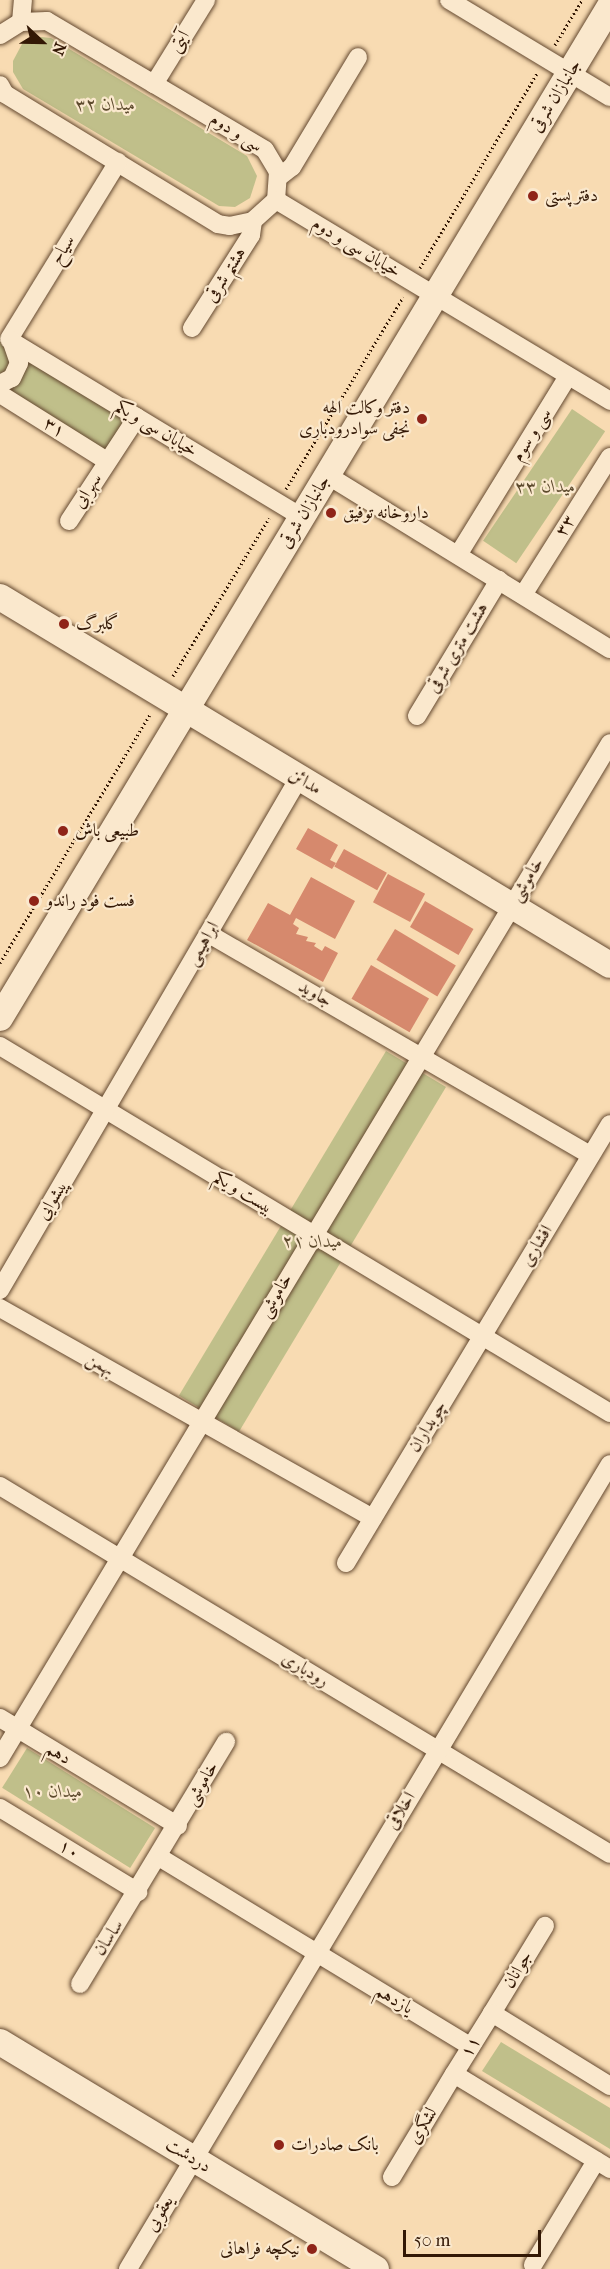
<!DOCTYPE html>
<html>
<head>
<meta charset="utf-8">
<style>
	body { margin:0 }
	#map { position:relative; width:610px; height:2269px; overflow:hidden; background:#f8dbb2; font-family:"IM FELL French Canon",Amiri,serif }
	div>[style] { position:absolute }
	.green>* { inset:0; background:#c0bf8a; transform-origin:0 0 }
	.building>* { inset:0; background:#d6896d; transform-origin:0 0 }
	.path>* { height:3px; margin-top:-1.5px; transform-origin:0; background:repeating-linear-gradient(90deg,#331805 0 1.5px,transparent 0 4.5px) }
	.roads { filter:drop-shadow(0 0 2px #644930) drop-shadow(0 0 2px #644930) }
	.street>* { height:18px; margin:-9px; padding:0 9px; transform-origin:9px; border-radius:9px; background:#fae8cd }
	.secondary>* { height:26px; margin:-13px; padding:0 13px; transform-origin:13px; border-radius:13px; background:#fae8cd }
	.dots>* { width:16px; height:16px; translate:-50% -50%; box-sizing:border-box; border:3px solid #fae8cd; border-radius:50% }
	span { translate:-50% -50%; white-space:nowrap; text-align:center; line-height:1.15; -webkit-text-stroke:4.5px #fae8cd; paint-order:stroke }
	.street-label { font-size:18px; color:#331805 }
	.park-label { font-size:18px; color:#5d4a2d; font-style:italic }
	.poi-label { font-size:18px; color:#331805 }
	.left { translate:0 -50%; text-align:left }
	.right { translate:-100% -50%; text-align:right }
	.north { position:absolute; left:12px; top:12px; width:60px; height:60px; -webkit-text-stroke:4px #fae8cd; paint-order:stroke; rotate:112deg; font-size:16px; font-weight:700; line-height:24px; text-align:center; color:#331805 }
	.north::after { content:''; display:block; margin:auto; width:21px; height:27px; background:#331805; clip-path:polygon(50% 0,100% 100%,50% 72%,0 100%) }
	.scale { position:absolute; left:403px; top:2230px; width:138px; height:27px; box-sizing:border-box; border:3px solid #331805; border-top:0; padding-left:8px; font-size:18px; line-height:21px; white-space:nowrap; color:#331805; -webkit-text-stroke:4px #fae8cd; paint-order:stroke }
</style>
</head>
<body>
<div id="map">
	<div class="green">
		<div style="clip-path:polygon(41px 37px,51px 38px,247px 156px,257px 176px,250px 198px,235px 207px,219px 206px,23px 89px,13px 72px,13px 61px,22px 44px)"></div>
		<div style="clip-path:polygon(0 335px,129px 418px,107px 454px,0 393px)"></div>
		<div style="left:572px;top:409px;width:40px;height:159px;rotate:34deg"></div>
		<div style="left:386px;top:1051px;width:70px;height:402px;rotate:31deg"></div>
		<div style="left:27px;top:1748px;width:151px;height:47px;rotate:32deg"></div>
		<div style="clip-path:polygon(501px 2042px,610px 2108px,610px 2149px,482px 2071px)"></div>
	</div>
	<div class="building">
		<div style="clip-path:polygon(308px 828px,338px 845px,330px 860px,336px 863px,332px 869px,296px 849px)"></div>
		<div style="left:344px;top:849px;width:49px;height:20px;rotate:29deg"></div>
		<div style="left:388px;top:874px;width:42px;height:32px;rotate:28deg"></div>
		<div style="clip-path:polygon(311px 877px,355px 901px,335px 939px,296px 918px,293px 924px,299px 928px,296px 934px,308px 937px,306px 941px,316px 943px,314px 946px,322px 951px,325px 946px,338px 953px,323px 982px,247px 940px,268px 903px,290px 915px)"></div>
		<div style="left:425px;top:901px;width:56px;height:30px;rotate:30deg"></div>
		<div style="left:395px;top:929px;width:71px;height:36px;rotate:31deg"></div>
		<div style="left:371px;top:965px;width:67px;height:39px;rotate:30deg"></div>
	</div>
	<div class="path">
		<div style="left:555px;top:45px;width:52px;rotate:-59deg"></div>
		<div style="left:420px;top:268px;width:227px;rotate:-59deg"></div>
		<div style="left:286px;top:489px;width:225px;rotate:-58.6deg"></div>
		<div style="left:173px;top:676px;width:185px;rotate:-58.7deg"></div>
		<div style="left:0;top:963px;width:292px;rotate:-58.9deg"></div>
	</div>
	<div class="roads">
		<div class="street">
			<div style="left:449px;top:0;width:188px;rotate:31.1deg"></div>
			<div style="left:21px;top:22px;width:22px;rotate:-85deg"></div>
			<div style="left:0;top:35px;width:25px;rotate:-32deg"></div>
			<div style="left:21px;top:22px;width:26px;rotate:-2deg"></div>
			<div style="left:47px;top:21px;width:124px;rotate:30.5deg"></div>
			<div style="left:154px;top:84px;width:129px;rotate:30.7deg"></div>
			<div style="left:265px;top:150px;width:26px;rotate:59deg"></div>
			<div style="left:278px;top:172px;width:28px;rotate:94deg"></div>
			<div style="left:276px;top:200px;width:31px;rotate:138deg"></div>
			<div style="left:253px;top:221px;width:24px;rotate:168deg"></div>
			<div style="left:230px;top:226px;width:12px;rotate:-171deg"></div>
			<div style="left:218px;top:224px;width:250px;rotate:-148.6deg"></div>
			<div style="left:5px;top:94px;width:10px;rotate:-119deg"></div>
			<div style="left:154px;top:84px;width:99px;rotate:-58.2deg"></div>
			<div style="left:279px;top:177px;width:16px;rotate:-38deg"></div>
			<div style="left:292px;top:167px;width:128px;rotate:-59deg"></div>
			<div style="left:276px;top:200px;width:390px;rotate:31deg"></div>
			<div style="left:192px;top:328px;width:110px;rotate:-57.6deg"></div>
			<div style="left:251px;top:235px;width:14px;rotate:-82deg"></div>
			<div style="left:9px;top:339px;width:208px;rotate:-58.4deg"></div>
			<div style="left:11px;top:341px;width:340px;rotate:31.2deg"></div>
			<div style="left:0;top:384px;width:13px;rotate:-27deg"></div>
			<div style="left:12px;top:378px;width:17px;rotate:-65deg"></div>
			<div style="left:19px;top:363px;width:24px;rotate:-109deg"></div>
			<div style="left:0;top:394px;width:126px;rotate:32.1deg"></div>
			<div style="left:327px;top:475px;width:332px;rotate:31.6deg"></div>
			<div style="left:69px;top:521px;width:124px;rotate:-56.8deg"></div>
			<div style="left:458px;top:555px;width:210px;rotate:-58.4deg"></div>
			<div style="left:523px;top:595px;width:163px;rotate:-57.8deg"></div>
			<div style="left:417px;top:716px;width:159px;rotate:-58.9deg"></div>
			<div style="left:209px;top:934px;width:441px;rotate:30.1deg"></div>
			<div style="left:0;top:1046px;width:712px;rotate:31.03deg"></div>
			<div style="left:0;top:1290px;width:593px;rotate:-59.72deg"></div>
			<div style="left:0;top:1308px;width:428px;rotate:29.4deg"></div>
			<div style="left:0;top:1486px;width:712px;rotate:31.1deg"></div>
			<div style="left:346px;top:1563px;width:512px;rotate:-58.98deg"></div>
			<div style="left:0;top:1718px;width:208px;rotate:31.2deg"></div>
			<div style="left:0;top:1758px;width:1184px;rotate:-58.99deg"></div>
			<div style="left:0;top:1808px;width:162px;rotate:31.3deg"></div>
			<div style="left:159px;top:1857px;width:365px;rotate:31.3deg"></div>
			<div style="left:80px;top:1984px;width:283px;rotate:-58.9deg"></div>
			<div style="left:492px;top:2013px;width:102px;rotate:-58.7deg"></div>
			<div style="left:610px;top:2086px;width:139px;rotate:-148.3deg"></div>
			<div style="left:492px;top:2013px;width:72px;rotate:121.9deg"></div>
			<div style="left:454px;top:2074px;width:183px;rotate:31.3deg"></div>
			<div style="left:392px;top:2177px;width:120px;rotate:-59deg"></div>
			<div style="left:533px;top:2265px;width:122px;rotate:-58.8deg"></div>
			<div style="left:128px;top:2269px;width:938px;rotate:-59.09deg"></div>
		</div>
		<div class="secondary">
			<div style="left:0;top:597px;width:712px;rotate:31.1deg"></div>
			<div style="left:0;top:1018px;width:1182px;rotate:-58.92deg"></div>
			<div style="left:0;top:2042px;width:439px;rotate:31.1deg"></div>
		</div>
	</div>
	<div class="dots">
		<div style="left:533px;top:196px;background:#8f2418"></div>
		<div style="left:422px;top:419px;background:#8f2418"></div>
		<div style="left:331px;top:513px;background:#8f2418"></div>
		<div style="left:64px;top:624px;background:#8f2418"></div>
		<div style="left:63px;top:831px;background:#8f2418"></div>
		<div style="left:34px;top:901px;background:#8f2418"></div>
		<div style="left:279px;top:2145px;background:#8f2418"></div>
		<div style="left:312px;top:2249px;background:#8f2418"></div>
	</div>
	<div class="street-label">
		<span style="left:180px;top:42px;rotate:-59deg">آیتی</span>
		<span style="left:556px;top:96px;rotate:-59deg">جانبازان شرقی</span>
		<span style="left:236px;top:133px;rotate:32deg">سی و دوم</span>
		<span style="left:356px;top:248px;rotate:31deg">خیابان سی و دوم</span>
		<span style="left:63px;top:250px;rotate:-58deg">سیاح</span>
		<span style="left:226px;top:275px;rotate:-58deg">هشتم شرقی</span>
		<span style="left:54px;top:428px;rotate:32deg">۳۱</span>
		<span style="left:156px;top:429px;rotate:31deg">خیابان سی و یکم</span>
		<span style="left:532px;top:435px;rotate:-58deg">سی و سوم</span>
		<span style="left:88px;top:491px;rotate:-57deg">سهرابی</span>
		<span style="left:305px;top:512px;rotate:-59deg">جانبازان شرقی</span>
		<span style="left:566px;top:526px;rotate:-58deg">۳۳</span>
		<span style="left:458px;top:648px;rotate:-59deg">هشت متری شرقی</span>
		<span style="left:305px;top:782px;rotate:31deg">مدائن</span>
		<span style="left:527px;top:880px;rotate:-59deg">خاموشی</span>
		<span style="left:203px;top:944px;rotate:-60deg">ابراهیمی</span>
		<span style="left:315px;top:994px;rotate:29deg">جاوید</span>
		<span style="left:243px;top:1193px;rotate:31deg">بیست و یکم</span>
		<span style="left:53px;top:1200px;rotate:-59deg">پیشوایی</span>
		<span style="left:537px;top:1246px;rotate:-59deg">افشاری</span>
		<span style="left:276px;top:1296px;rotate:-59deg">خاموشی</span>
		<span style="left:100px;top:1365px;rotate:30deg">بهمن</span>
		<span style="left:428px;top:1427px;rotate:-59deg">چوبداران</span>
		<span style="left:305px;top:1670px;rotate:31deg">رودباری</span>
		<span style="left:58px;top:1754px;rotate:31deg">دهم</span>
		<span style="left:202px;top:1784px;rotate:-60deg">خاموشی</span>
		<span style="left:401px;top:1811px;rotate:-59deg">اخلاقی</span>
		<span style="left:69px;top:1850px;rotate:31deg">۱۰</span>
		<span style="left:109px;top:1938px;rotate:-57deg">ساسان</span>
		<span style="left:518px;top:1970px;rotate:-59deg">جوانان</span>
		<span style="left:394px;top:2000px;rotate:31deg">یازدهم</span>
		<span style="left:471px;top:2047px;rotate:-59deg">۱۱</span>
		<span style="left:423px;top:2126px;rotate:-59deg">لشگری</span>
		<span style="left:188px;top:2156px;rotate:31deg">دردشت</span>
		<span style="left:160px;top:2214px;rotate:-60deg">یعقوبی</span>
	</div>
	<div class="park-label">
		<span style="left:106px;top:105px">میدان ۳۲</span>
		<span style="left:546px;top:487px">میدان ۳۳</span>
		<span style="left:313px;top:1242px">میدان ۲۱</span>
		<span style="left:53px;top:1792px">میدان ۱۰</span>
	</div>
	<div class="poi-label">
		<span class="left" style="left:545px;top:196px">دفتر پستی</span>
		<span class="right" style="left:410px;top:419px">دفتر وکالت الهه<br>نجفی سوادرودباری</span>
		<span class="left" style="left:343px;top:513px">داروخانه توفیق</span>
		<span class="left" style="left:76px;top:624px">گلبرگ</span>
		<span class="left" style="left:75px;top:831px">طبیعی باش</span>
		<span class="left" style="left:46px;top:901px">فست فود راندو</span>
		<span class="left" style="left:291px;top:2145px">بانک صادرات</span>
		<span class="right" style="left:300px;top:2249px">نیکچه فراهانی</span>
	</div>
	<div class="north">N</div>
	<div class="scale">50 m</div>
</div>
</body>
</html>
